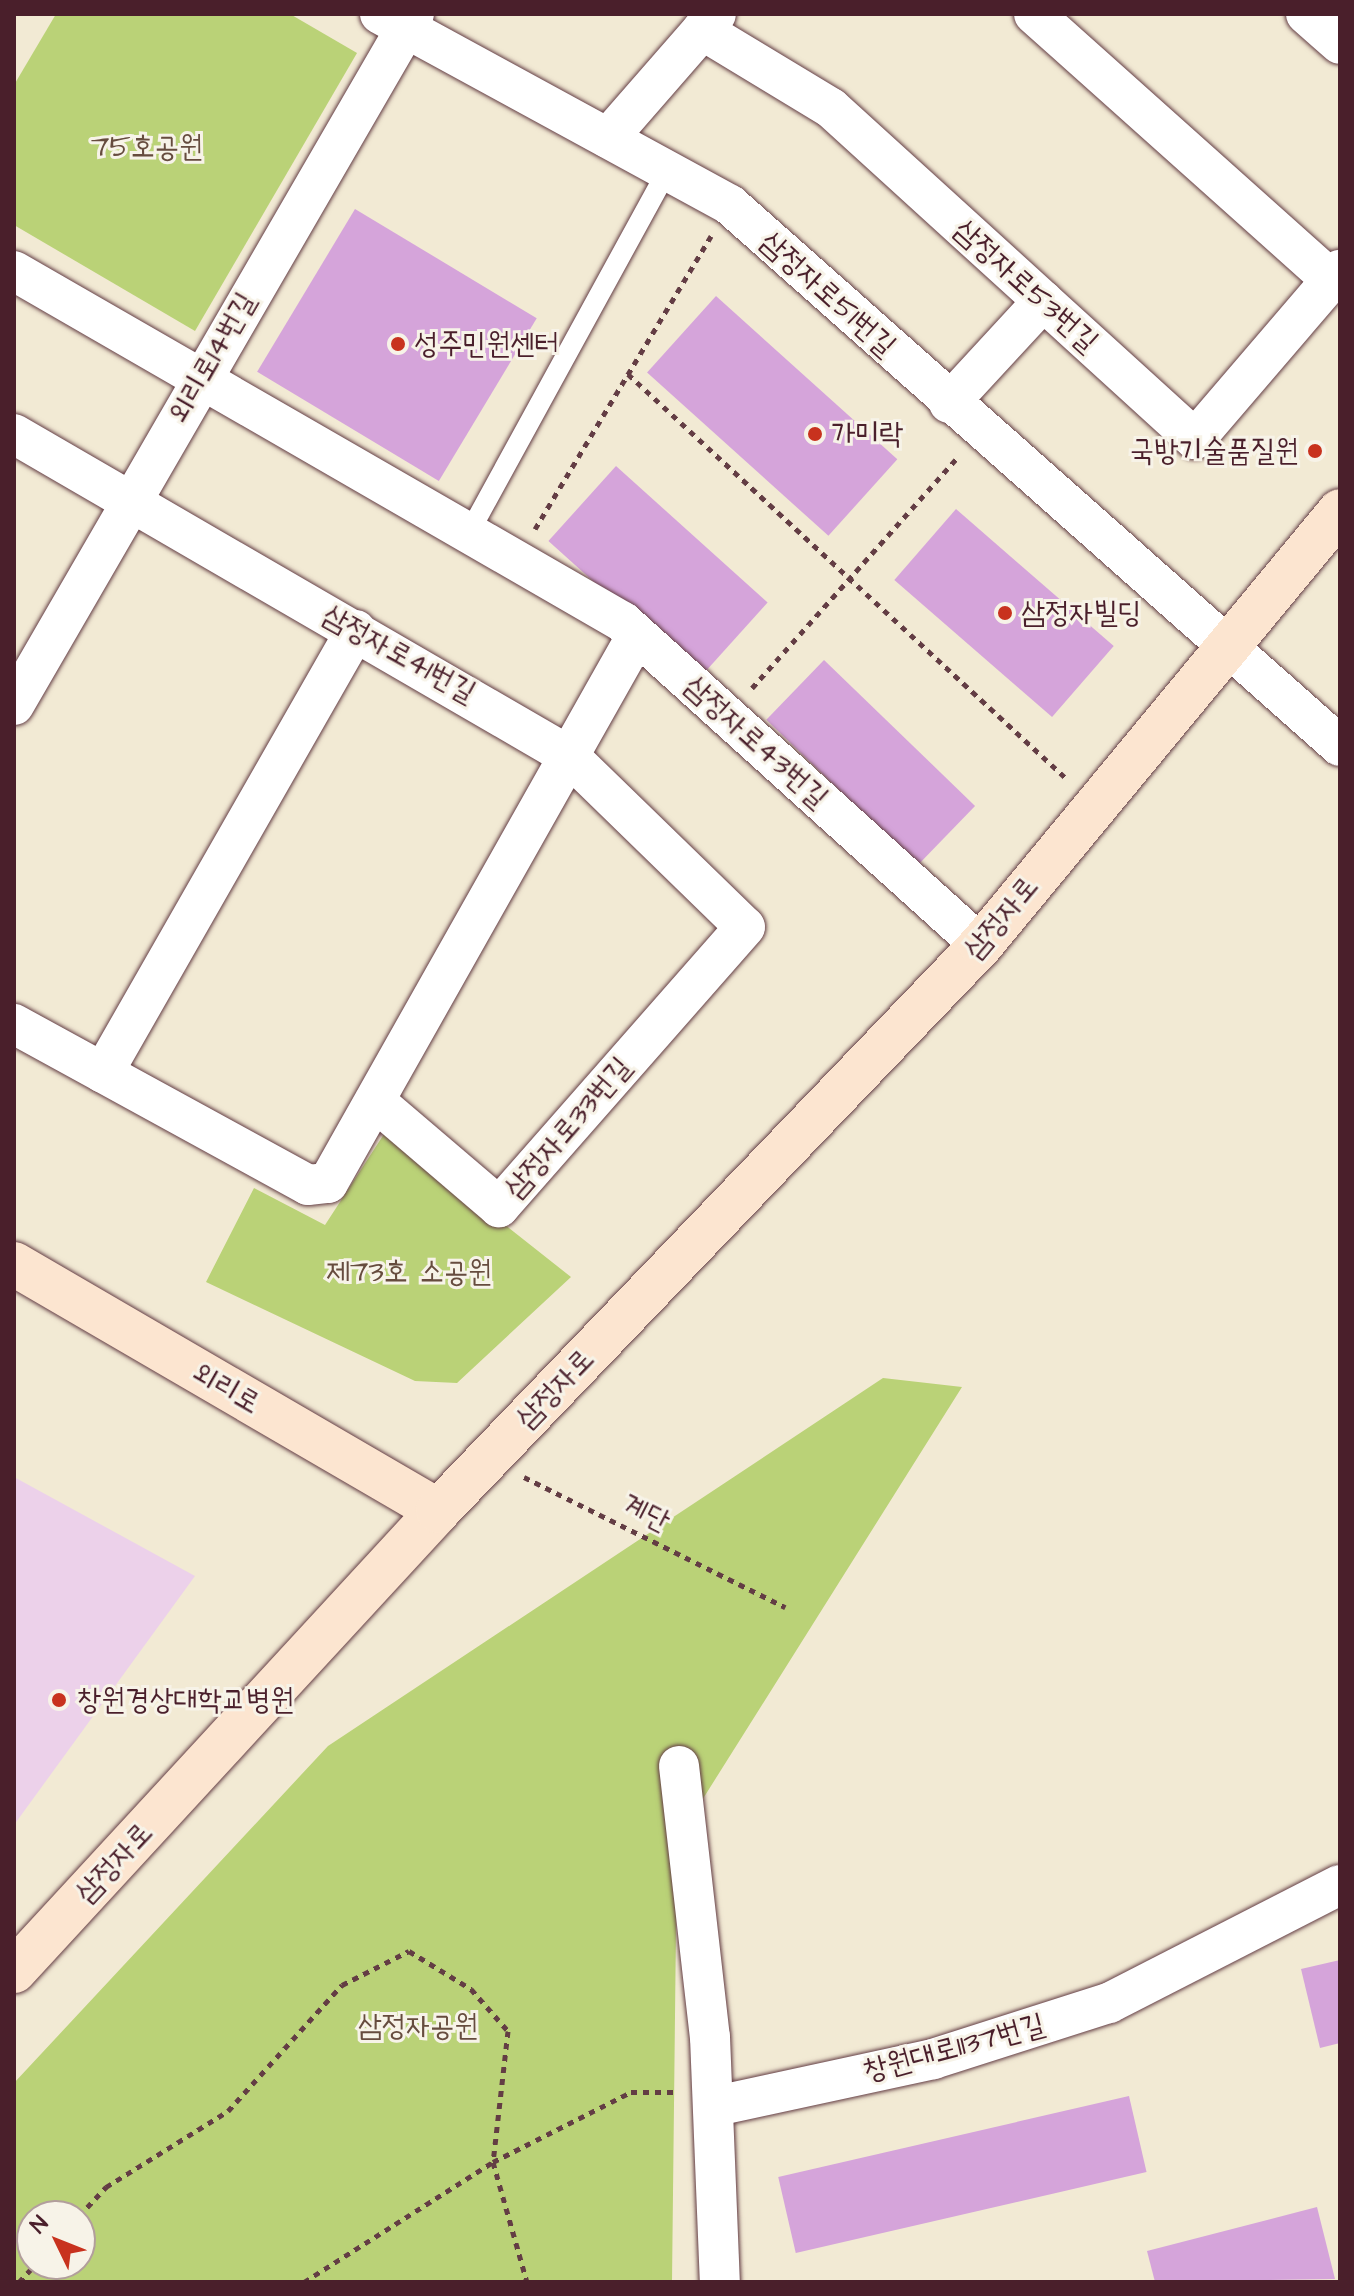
<!DOCTYPE html>
<html>
<head>
<meta charset="utf-8">
<style>
	body { margin:0 }
	#map { position:relative; width:1354px; height:2296px; overflow:hidden; background:#f2ead4; font-family:"Architects Daughter","Poor Story",sans-serif }
	div>[style] { position:absolute }
	.built>* { inset:0; background:#ecd1ea }
	.green>* { inset:0; background:#bad277 }
	.building>* { inset:0; background:#d5a4da; transform-origin:0 0 }
	.path>* { height:5px; margin-top:-2.5px; transform-origin:0; background:repeating-linear-gradient(90deg,#633d44 0 6px,transparent 0 12px) }
	.roads { filter:drop-shadow(0 0 2px #633d44) drop-shadow(0 0 2px #633d44) }
	.lane>* { height:20px; margin:-10px; padding:0 10px; transform-origin:10px; border-radius:10px; background:#fff }
	.street>* { height:40px; margin:-20px; padding:0 20px; transform-origin:20px; border-radius:20px; background:#fff }
	.secondary>* { height:44px; margin:-22px; padding:0 22px; transform-origin:22px; border-radius:22px; background:#fce5d0 }
	.dots>* { width:22px; height:22px; translate:-50% -50%; box-sizing:border-box; border:4px solid #f7f3e8; border-radius:50% }
	span { translate:-50% -50%; white-space:nowrap; text-align:center; line-height:1.15; -webkit-text-stroke:6px #f7f3e8; paint-order:stroke }
	.park-label { font-size:30px; color:#664c3e }
	.street-label { font-size:30px; color:#4a1f2b }
	.poi-label { font-size:30px; color:#4a1f2b }
	.left { translate:0 -50%; text-align:left }
	.right { translate:-100% -50%; text-align:right }
	.frame { position:absolute; inset:0; border:16px solid #4a1f2b; pointer-events:none }
	.north { position:absolute; left:16px; top:2200px; width:80px; height:80px; box-sizing:border-box; background:#f7f3e8; border:2px solid #b29e9c; border-radius:50%; rotate:313deg; font-size:22px; font-weight:700; line-height:32px; text-align:center; color:#4a1f2b }
	.north::after { content:''; display:block; margin:auto; width:28px; height:36px; background:#c8321e; clip-path:polygon(50% 0,100% 100%,50% 72%,0 100%) }
</style>
</head>
<body>
<div id="map">
	<div class="built">
		<div style="clip-path:polygon(14px 1477px,195px 1576px,14px 1825px)"></div>
	</div>
	<div class="green">
		<div style="clip-path:polygon(56px 14px,290px 14px,357px 53px,195px 331px,14px 225px,14px 85px)"></div>
		<div style="clip-path:polygon(386px 1131px,571px 1277px,457px 1383px,415px 1381px,206px 1282px,254px 1188px,325px 1225px)"></div>
		<div style="clip-path:polygon(evenodd,883px 1378px,962px 1387px,677px 1840px,672px 2282px,14px 2282px,14px 2083px,328px 1746px,883px 1378px,32px 2216px,80px 2216px,80px 2264px,32px 2264px,32px 2216px)"></div>
	</div>
	<div class="building">
		<div style="left:355px;top:209px;width:212px;height:190px;rotate:31deg"></div>
		<div style="left:716px;top:296px;width:244px;height:103px;rotate:42deg"></div>
		<div style="left:616px;top:466px;width:204px;height:101px;rotate:42deg"></div>
		<div style="left:956px;top:509px;width:209px;height:94px;rotate:41deg"></div>
		<div style="left:824px;top:660px;width:210px;height:83px;rotate:44deg"></div>
		<div style="clip-path:polygon(1340px 1960px,1340px 2043px,1320px 2048px,1301px 1969px)"></div>
		<div style="left:1129px;top:2096px;width:78px;height:360px;rotate:77deg"></div>
		<div style="clip-path:polygon(1317px 2207px,1335px 2279px,1155px 2282px,1147px 2251px)"></div>
	</div>
	<div class="path">
		<div style="left:628px;top:374px;width:599px;rotate:42.7deg"></div>
		<div style="left:535px;top:529px;width:342px;rotate:-59deg"></div>
		<div style="left:752px;top:688px;width:310px;rotate:-48.3deg"></div>
		<div style="left:524px;top:1477px;width:292px;rotate:26.5deg"></div>
		<div style="left:79px;top:2216px;width:40px;rotate:-47deg"></div>
		<div style="left:106px;top:2187px;width:144px;rotate:-31.9deg"></div>
		<div style="left:228px;top:2111px;width:170px;rotate:-47.9deg"></div>
		<div style="left:342px;top:1985px;width:75px;rotate:-26.9deg"></div>
		<div style="left:409px;top:1951px;width:73px;rotate:31.5deg"></div>
		<div style="left:471px;top:1989px;width:56px;rotate:48.6deg"></div>
		<div style="left:508px;top:2031px;width:132px;rotate:96.5deg"></div>
		<div style="left:493px;top:2162px;width:125px;rotate:74.2deg"></div>
		<div style="left:19px;top:2282px;width:25px;rotate:-47deg"></div>
		<div style="left:304px;top:2282px;width:224px;rotate:-32.4deg"></div>
		<div style="left:493px;top:2162px;width:155px;rotate:-26.9deg"></div>
		<div style="left:631px;top:2092px;width:43px"></div>
	</div>
	<div class="roads">
		<div class="lane">
			<div style="left:470px;top:531px;width:410px;rotate:-61.3deg"></div>
		</div>
		<div class="street">
			<div style="left:380px;top:14px;width:399px;rotate:28.6deg"></div>
			<div style="left:730px;top:205px;width:815px;rotate:41.57deg"></div>
			<div style="left:1034px;top:14px;width:399px;rotate:41.8deg"></div>
			<div style="left:1306px;top:14px;width:45px;rotate:41.4deg"></div>
			<div style="left:702px;top:30px;width:151px;rotate:31.2deg"></div>
			<div style="left:831px;top:108px;width:492px;rotate:42.3deg"></div>
			<div style="left:1195px;top:439px;width:223px;rotate:-49.4deg"></div>
			<div style="left:608px;top:138px;width:164px;rotate:-48.9deg"></div>
			<div style="left:14px;top:271px;width:703px;rotate:29.96deg"></div>
			<div style="left:623px;top:622px;width:482px;rotate:42.1deg"></div>
			<div style="left:949px;top:403px;width:139px;rotate:-47.3deg"></div>
			<div style="left:14px;top:434px;width:642px;rotate:30.12deg"></div>
			<div style="left:569px;top:756px;width:245px;rotate:44.2deg"></div>
			<div style="left:745px;top:927px;width:373px;rotate:131.3deg"></div>
			<div style="left:499px;top:1207px;width:163px;rotate:-139.5deg"></div>
			<div style="left:14px;top:705px;width:798px;rotate:-59.93deg"></div>
			<div style="left:14px;top:1024px;width:335px;rotate:28.7deg"></div>
			<div style="left:308px;top:1185px;width:20px;rotate:-6deg"></div>
			<div style="left:328px;top:1183px;width:629px;rotate:-60.58deg"></div>
			<div style="left:103px;top:1073px;width:510px;rotate:-60.27deg"></div>
			<div style="left:679px;top:1766px;width:273px;rotate:83.5deg"></div>
			<div style="left:710px;top:2037px;width:245px;rotate:87.7deg"></div>
			<div style="left:716px;top:2106px;width:222px;rotate:-12.2deg"></div>
			<div style="left:933px;top:2059px;width:185px;rotate:-17.7deg"></div>
			<div style="left:1109px;top:2003px;width:259px;rotate:-27.1deg"></div>
		</div>
		<div class="secondary">
			<div style="left:14px;top:1264px;width:491px;rotate:30.2deg"></div>
			<div style="left:14px;top:1971px;width:626px;rotate:-47.33deg"></div>
			<div style="left:438px;top:1511px;width:784px;rotate:-46.19deg"></div>
			<div style="left:981px;top:945px;width:563px;rotate:-50.4deg"></div>
		</div>
	</div>
	<div class="dots">
		<div style="left:398px;top:344px;background:#c8321e"></div>
		<div style="left:815px;top:434px;background:#c8321e"></div>
		<div style="left:1315px;top:451px;background:#c8321e"></div>
		<div style="left:1005px;top:613px;background:#c8321e"></div>
		<div style="left:59px;top:1700px;background:#c8321e"></div>
	</div>
	<div class="park-label">
		<span style="left:147px;top:147px">75호공원</span>
		<span style="left:409px;top:1272px">제73호 소공원</span>
		<span style="left:418px;top:2026px">삼정자공원</span>
	</div>
	<div class="street-label">
		<span style="left:1026px;top:286px;rotate:42deg">삼정자로53번길</span>
		<span style="left:828px;top:294px;rotate:42deg">삼정자로51번길</span>
		<span style="left:212px;top:358px;rotate:-60deg">외리로14번길</span>
		<span style="left:399px;top:654px;rotate:29deg">삼정자로41번길</span>
		<span style="left:756px;top:742px;rotate:42deg">삼정자로43번길</span>
		<span style="left:1001px;top:918px;rotate:-50deg">삼정자로</span>
		<span style="left:568px;top:1128px;rotate:-49deg">삼정자로33번길</span>
		<span style="left:226px;top:1388px;rotate:30deg">외리로</span>
		<span style="left:555px;top:1389px;rotate:-46deg">삼정자로</span>
		<span style="left:646px;top:1513px;rotate:27deg">계단</span>
		<span style="left:114px;top:1863px;rotate:-47deg">삼정자로</span>
		<span style="left:954px;top:2048px;rotate:-15deg">창원대로1137번길</span>
	</div>
	<div class="poi-label">
		<span class="left" style="left:414px;top:344px">성주민원센터</span>
		<span class="left" style="left:831px;top:434px">가미락</span>
		<span class="right" style="left:1299px;top:451px">국방기술품질원</span>
		<span class="left" style="left:1021px;top:613px">삼정자빌딩</span>
		<span class="left" style="left:77px;top:1700px">창원경상대학교병원</span>
	</div>
	<div class="frame"></div>
	<div class="north">N</div>
</div>
</body>
</html>
